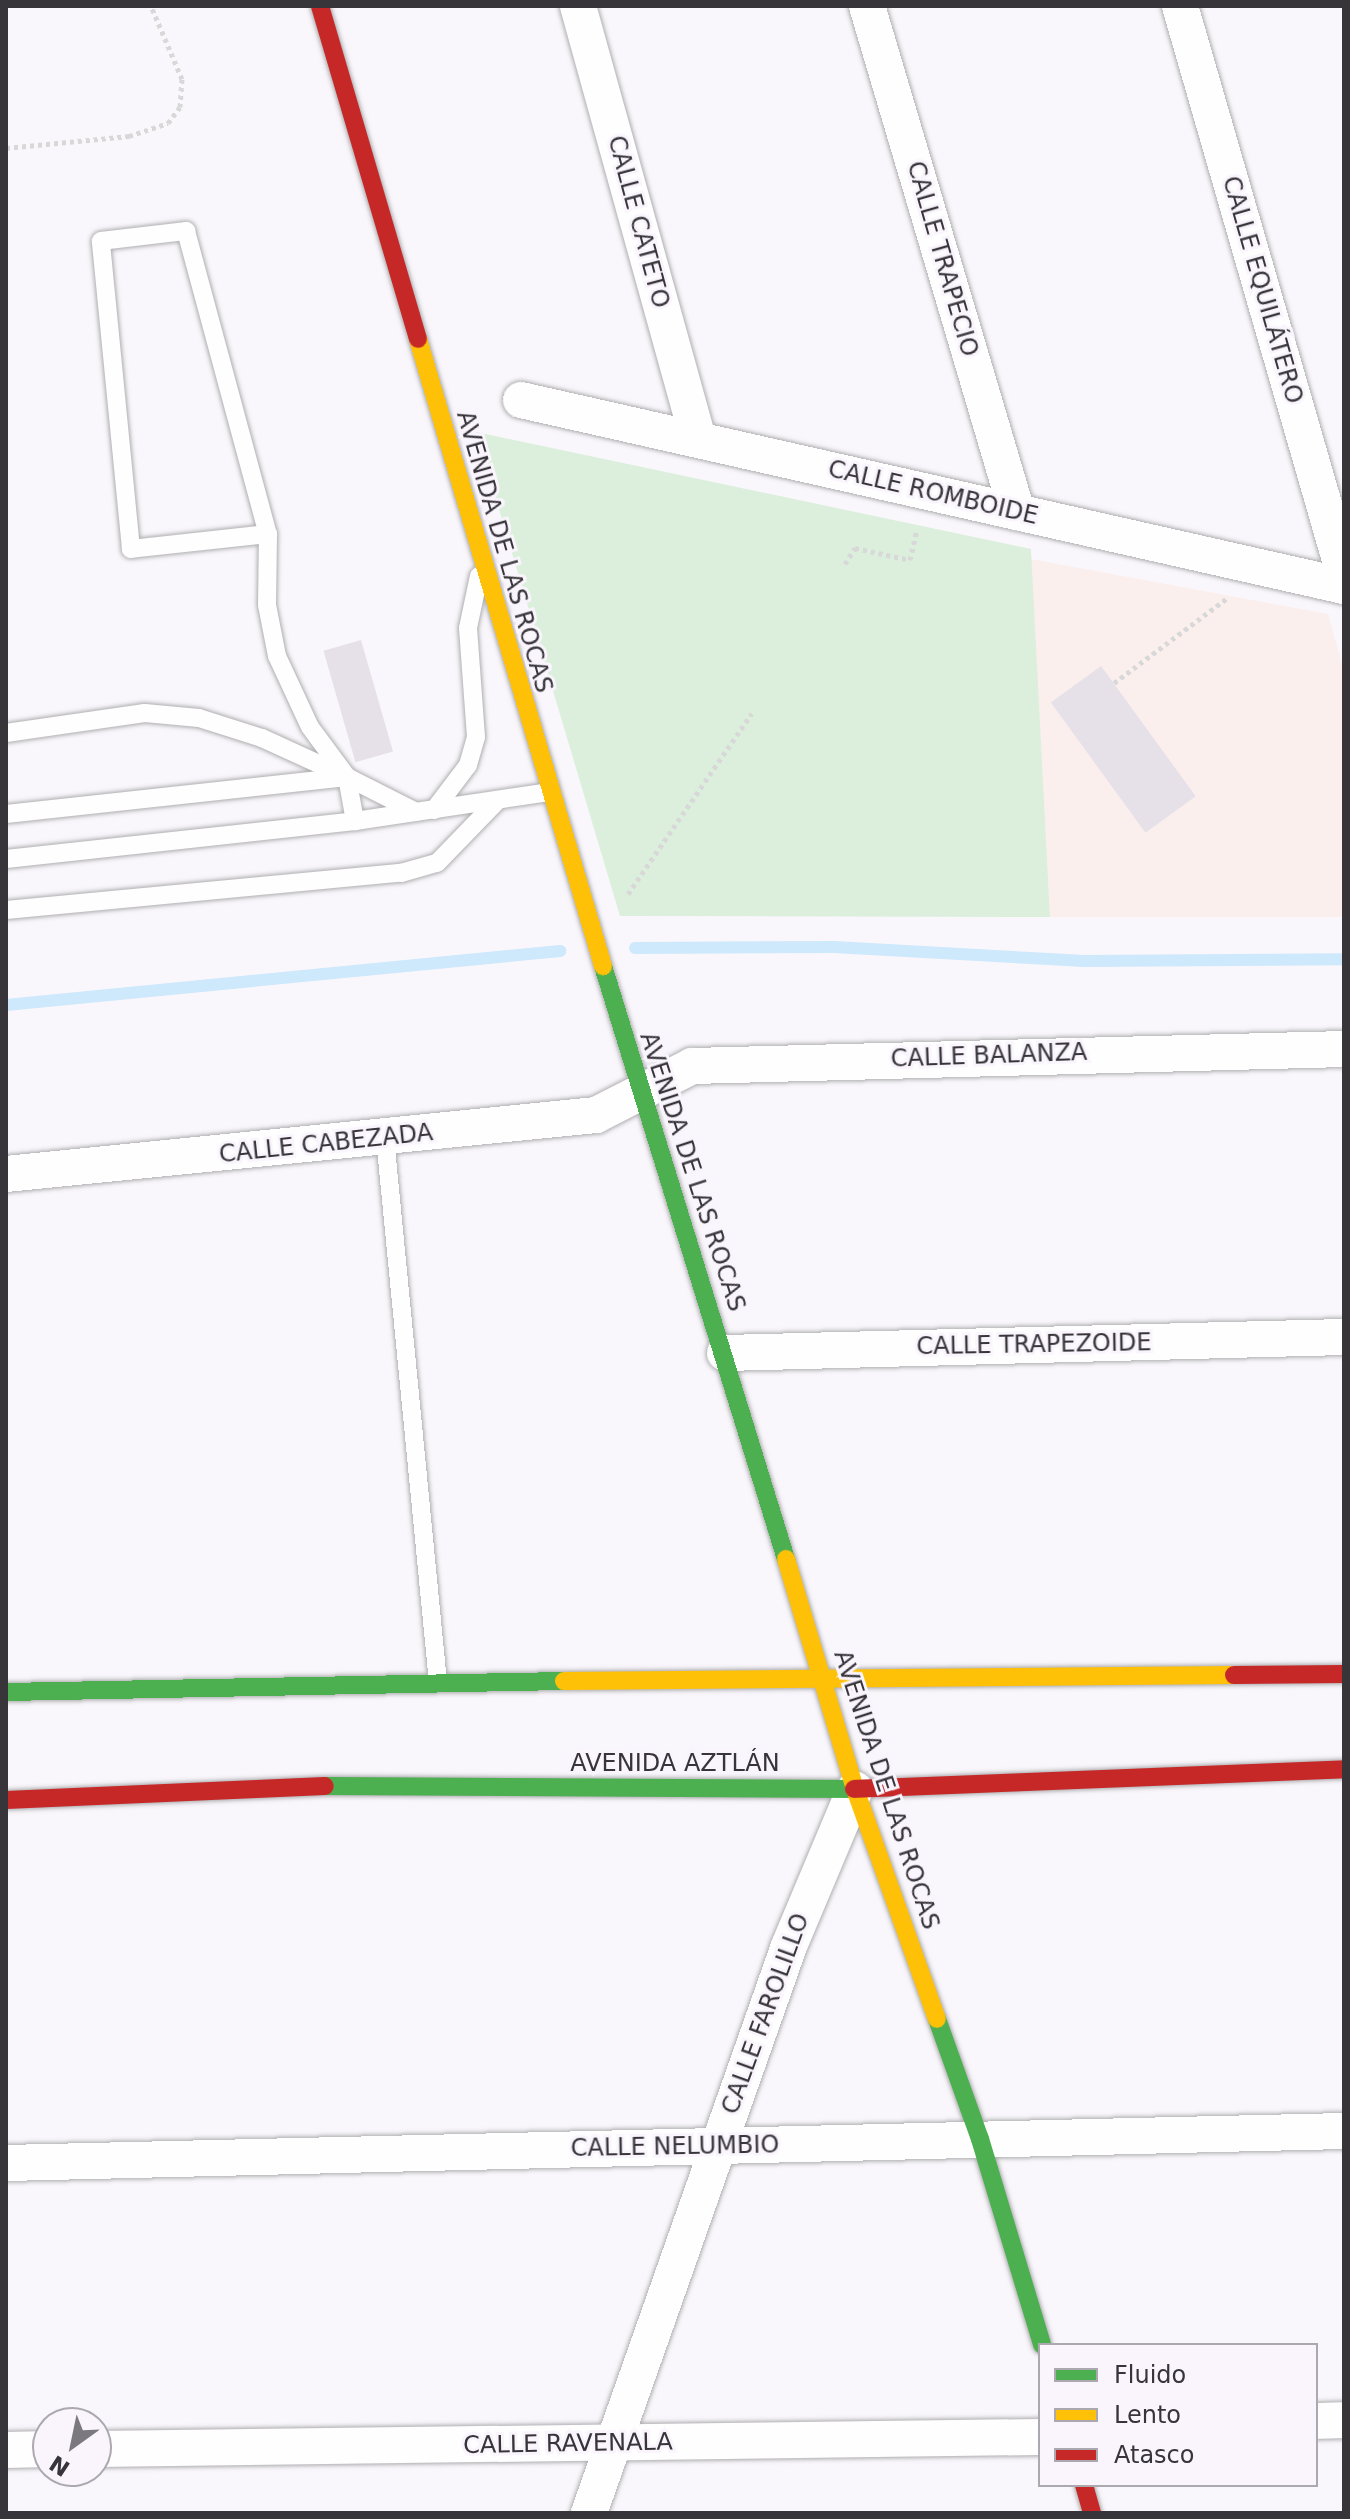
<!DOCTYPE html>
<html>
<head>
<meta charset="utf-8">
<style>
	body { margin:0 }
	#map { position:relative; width:1350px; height:2519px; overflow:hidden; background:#f9f7fb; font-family:"DejaVu Sans",sans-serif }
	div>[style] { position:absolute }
	.education>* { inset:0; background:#fbefed }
	.green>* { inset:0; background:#dbefdc }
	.stream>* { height:12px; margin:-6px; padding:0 6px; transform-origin:6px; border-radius:6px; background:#cee8fc }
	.building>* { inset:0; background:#e6e0e9; transform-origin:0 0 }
	.path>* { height:5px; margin-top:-2.5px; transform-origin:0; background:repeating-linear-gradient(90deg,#d9d8d9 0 4px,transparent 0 8px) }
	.roads { filter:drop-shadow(0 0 2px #afaeb1) drop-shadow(0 0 2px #afaeb1) }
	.lane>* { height:18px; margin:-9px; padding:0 9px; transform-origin:9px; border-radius:9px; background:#fefefe }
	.street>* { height:36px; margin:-18px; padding:0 18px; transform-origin:18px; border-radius:18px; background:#fefefe }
	.fast>* { height:18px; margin:-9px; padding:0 9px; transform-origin:9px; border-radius:9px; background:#4caf50 }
	.slow>* { height:18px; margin:-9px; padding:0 9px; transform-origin:9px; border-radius:9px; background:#ffc107 }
	.jam>* { height:18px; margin:-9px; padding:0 9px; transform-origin:9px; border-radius:9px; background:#c62828 }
	span { translate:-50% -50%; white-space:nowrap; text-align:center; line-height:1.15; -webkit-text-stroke:6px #faf5fd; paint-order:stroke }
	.street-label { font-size:24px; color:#373539 }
	.frame { position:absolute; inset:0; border:8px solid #373539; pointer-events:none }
	.legend { position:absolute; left:1038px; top:2343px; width:280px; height:144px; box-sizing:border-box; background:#faf5fd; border:2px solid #aca8af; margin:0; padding:10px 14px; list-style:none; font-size:24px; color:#373539 }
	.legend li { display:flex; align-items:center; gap:16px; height:40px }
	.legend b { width:40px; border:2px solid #aca8af }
	.north { position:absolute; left:32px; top:2407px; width:80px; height:80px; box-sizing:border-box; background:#faf5fd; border:2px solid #aca8af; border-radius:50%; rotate:213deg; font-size:22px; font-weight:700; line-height:32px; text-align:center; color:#373539 }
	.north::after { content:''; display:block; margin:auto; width:28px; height:36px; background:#7b797d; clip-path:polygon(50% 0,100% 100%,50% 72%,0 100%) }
</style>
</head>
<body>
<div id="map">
	<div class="education">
		<div style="clip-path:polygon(1031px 559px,1328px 614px,1344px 671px,1344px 917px,1050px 917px)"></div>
	</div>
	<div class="green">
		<div style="clip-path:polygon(476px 432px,1031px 549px,1050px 917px,620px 916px)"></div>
	</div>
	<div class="stream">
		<div style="left:635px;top:948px;width:199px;rotate:-0.3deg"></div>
		<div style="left:834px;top:947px;width:247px;rotate:3.2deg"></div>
		<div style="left:1081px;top:961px;width:263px;rotate:-0.4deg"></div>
		<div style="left:6px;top:1005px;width:557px;rotate:-5.57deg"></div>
	</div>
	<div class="building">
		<div style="left:361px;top:640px;width:116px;height:39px;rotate:74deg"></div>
		<div style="left:1101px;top:666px;width:161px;height:62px;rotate:54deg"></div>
	</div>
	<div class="path">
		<div style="left:6px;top:148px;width:124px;rotate:-5.6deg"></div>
		<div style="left:129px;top:136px;width:41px;rotate:-18.4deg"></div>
		<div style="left:168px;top:123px;width:20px;rotate:-53deg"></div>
		<div style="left:180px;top:107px;width:28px;rotate:-86deg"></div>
		<div style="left:182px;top:79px;width:79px;rotate:-113deg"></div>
		<div style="left:845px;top:564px;width:19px;rotate:-58deg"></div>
		<div style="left:855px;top:548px;width:56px;rotate:12.3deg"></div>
		<div style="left:910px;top:560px;width:31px;rotate:-77deg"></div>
		<div style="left:1114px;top:683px;width:140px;rotate:-36.9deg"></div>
		<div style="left:628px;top:894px;width:219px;rotate:-55.6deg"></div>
	</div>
	<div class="roads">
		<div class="lane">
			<div style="left:268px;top:534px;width:138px;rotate:173.8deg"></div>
			<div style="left:131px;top:549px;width:309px;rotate:-95.6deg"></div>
			<div style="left:101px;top:241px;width:86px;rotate:-6.7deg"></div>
			<div style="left:186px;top:231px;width:314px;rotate:74.9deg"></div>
			<div style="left:268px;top:534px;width:71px;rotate:90.8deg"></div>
			<div style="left:267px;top:605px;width:52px;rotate:78.9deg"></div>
			<div style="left:277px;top:656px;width:78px;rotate:65.1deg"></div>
			<div style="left:310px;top:727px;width:62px;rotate:53.5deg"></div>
			<div style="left:6px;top:733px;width:140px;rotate:-8.2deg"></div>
			<div style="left:145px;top:713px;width:54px;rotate:5.3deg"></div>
			<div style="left:199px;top:718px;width:66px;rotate:17.6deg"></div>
			<div style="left:262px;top:738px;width:94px;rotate:24.6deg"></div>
			<div style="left:347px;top:777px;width:45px;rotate:79.7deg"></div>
			<div style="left:434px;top:810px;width:56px;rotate:-52.9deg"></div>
			<div style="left:468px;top:765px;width:29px;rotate:-74deg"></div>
			<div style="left:476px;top:737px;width:109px;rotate:-94.2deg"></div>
			<div style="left:468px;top:628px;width:53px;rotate:-78.1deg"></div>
			<div style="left:6px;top:814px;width:343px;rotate:-6.2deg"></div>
			<div style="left:347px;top:777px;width:77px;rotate:26.9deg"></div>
			<div style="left:6px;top:859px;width:351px;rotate:-6.2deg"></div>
			<div style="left:355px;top:821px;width:196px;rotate:-8.5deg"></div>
			<div style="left:6px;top:910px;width:397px;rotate:-5.4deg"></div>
			<div style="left:401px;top:873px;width:37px;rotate:-16deg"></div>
			<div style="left:437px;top:863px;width:86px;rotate:-45.9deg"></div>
			<div style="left:385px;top:1138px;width:547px;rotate:84.44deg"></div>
		</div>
		<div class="street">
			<div style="left:578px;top:6px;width:449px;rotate:74.5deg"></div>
			<div style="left:867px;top:6px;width:528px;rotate:73.49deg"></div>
			<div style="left:1180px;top:6px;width:591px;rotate:73.89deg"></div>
			<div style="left:521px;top:400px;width:844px;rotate:12.74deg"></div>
			<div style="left:6px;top:1174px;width:593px;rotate:-5.71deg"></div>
			<div style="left:596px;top:1115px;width:108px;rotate:-27deg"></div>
			<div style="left:692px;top:1066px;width:652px;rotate:-1.49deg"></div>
			<div style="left:725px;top:1353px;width:619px;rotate:-1.48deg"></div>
			<div style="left:6px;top:2163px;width:1338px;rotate:-1.37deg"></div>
			<div style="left:1316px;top:2421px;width:28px;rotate:-2deg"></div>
			<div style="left:96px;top:2449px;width:944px;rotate:-0.73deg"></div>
			<div style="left:6px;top:2450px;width:42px;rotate:-1.4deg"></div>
			<div style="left:589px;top:2513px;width:601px;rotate:-70.57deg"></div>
			<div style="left:789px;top:1946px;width:170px;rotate:-67.2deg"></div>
		</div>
		<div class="fast">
			<div style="left:603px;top:966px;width:621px;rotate:72.85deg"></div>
			<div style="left:6px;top:1692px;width:558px;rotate:-1.13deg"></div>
			<div style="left:325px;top:1786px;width:529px;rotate:0.32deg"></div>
			<div style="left:937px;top:2019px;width:127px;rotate:70.3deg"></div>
			<div style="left:980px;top:2139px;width:215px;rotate:73.2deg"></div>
		</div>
		<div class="slow">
			<div style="left:418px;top:339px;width:654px;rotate:73.56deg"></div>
			<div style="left:786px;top:1559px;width:240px;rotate:73.3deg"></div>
			<div style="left:855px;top:1789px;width:244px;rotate:70.4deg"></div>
			<div style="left:564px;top:1681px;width:670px;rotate:-0.51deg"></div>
		</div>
		<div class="jam">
			<div style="left:320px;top:6px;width:347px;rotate:73.6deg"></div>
			<div style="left:1234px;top:1675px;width:110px;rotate:-0.5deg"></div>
			<div style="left:854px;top:1789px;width:490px;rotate:-2.3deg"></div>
			<div style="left:6px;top:1800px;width:319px;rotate:-2.5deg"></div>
			<div style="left:1084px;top:2485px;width:29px;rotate:74deg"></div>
		</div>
	</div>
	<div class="street-label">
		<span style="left:638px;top:222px;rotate:75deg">CALLE CATETO</span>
		<span style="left:942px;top:259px;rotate:74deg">CALLE TRAPECIO</span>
		<span style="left:1262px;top:290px;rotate:74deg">CALLE EQUILÁTERO</span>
		<span style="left:933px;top:493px;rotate:13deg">CALLE ROMBOIDE</span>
		<span style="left:504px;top:552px;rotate:74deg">AVENIDA DE LAS ROCAS</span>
		<span style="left:989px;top:1056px;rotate:-2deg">CALLE BALANZA</span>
		<span style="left:326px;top:1144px;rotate:-6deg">CALLE CABEZADA</span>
		<span style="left:692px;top:1172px;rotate:72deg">AVENIDA DE LAS ROCAS</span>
		<span style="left:1034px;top:1345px;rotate:-1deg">CALLE TRAPEZOIDE</span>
		<span style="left:675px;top:1764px">AVENIDA AZTLÁN</span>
		<span style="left:886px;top:1790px;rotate:72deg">AVENIDA DE LAS ROCAS</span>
		<span style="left:766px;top:2014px;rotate:-70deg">CALLE FAROLILLO</span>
		<span style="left:675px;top:2147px;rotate:-1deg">CALLE NELUMBIO</span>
		<span style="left:568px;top:2444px;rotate:-1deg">CALLE RAVENALA</span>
	</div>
	<div class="frame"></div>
	<ul class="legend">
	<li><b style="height:10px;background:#4caf50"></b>Fluido</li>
	<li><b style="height:10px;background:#ffc107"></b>Lento</li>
	<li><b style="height:10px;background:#c62828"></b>Atasco</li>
	</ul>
	<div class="north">N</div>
</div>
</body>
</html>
